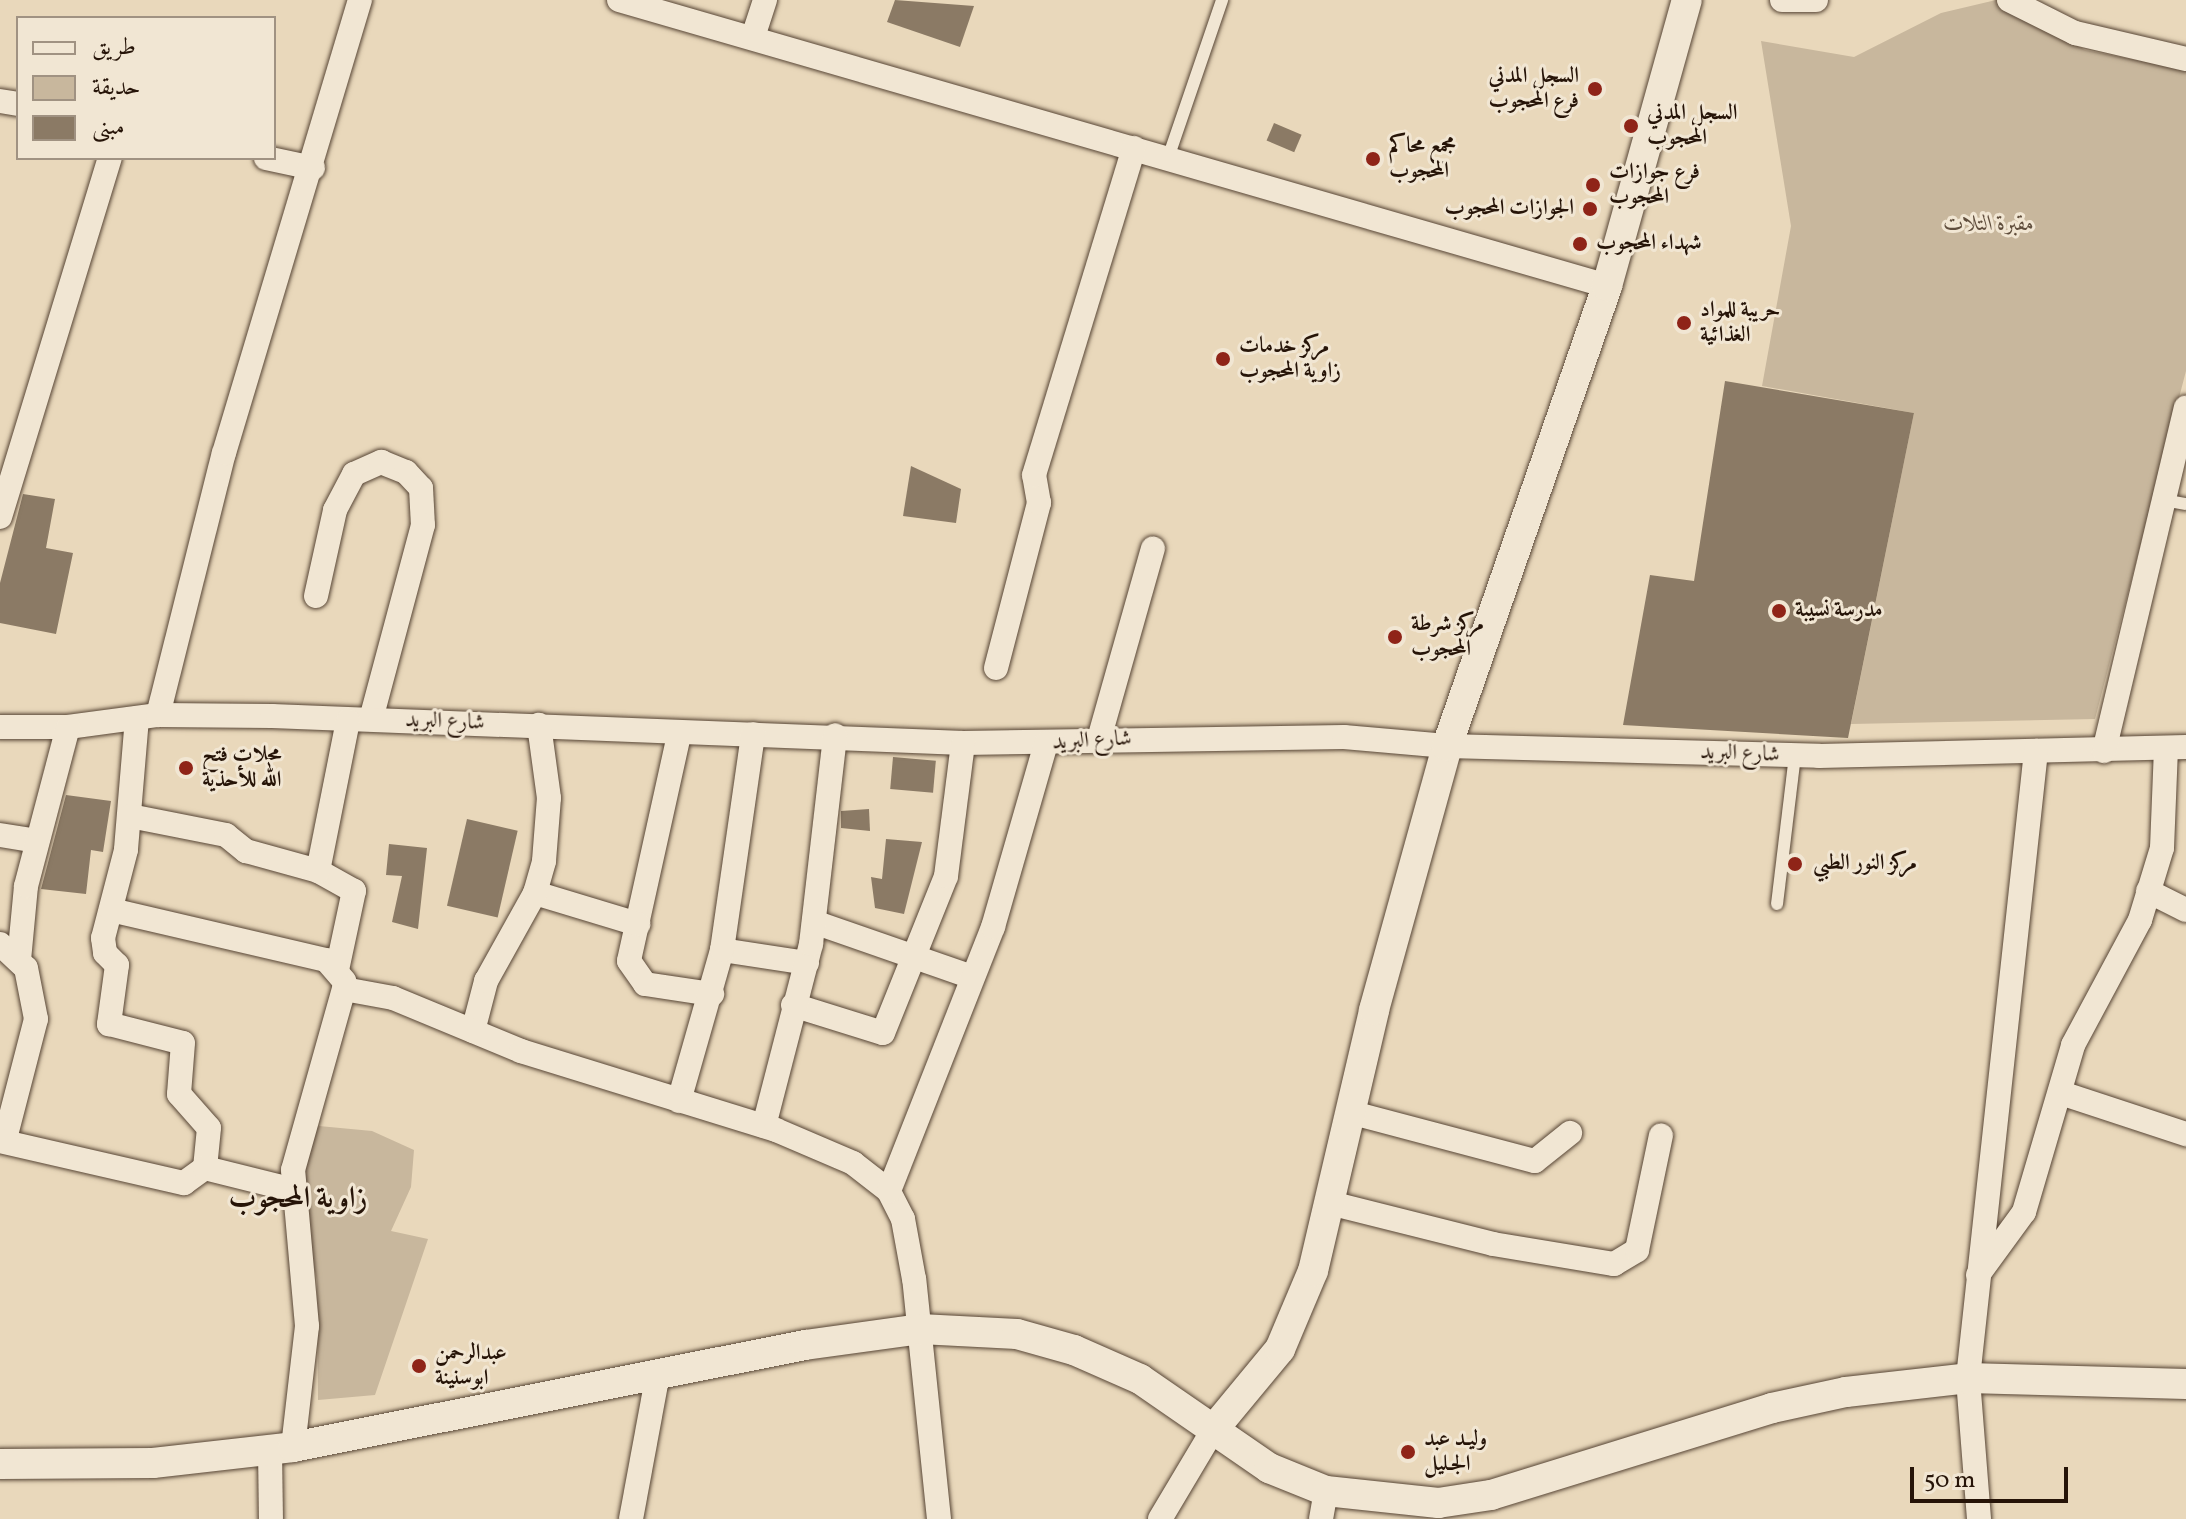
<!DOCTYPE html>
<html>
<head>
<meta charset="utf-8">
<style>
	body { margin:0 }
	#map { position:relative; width:2186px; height:1519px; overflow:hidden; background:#e9d8bb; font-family:Vollkorn,Amiri,serif }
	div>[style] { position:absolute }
	.green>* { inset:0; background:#c8b79d }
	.building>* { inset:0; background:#8b7a65; transform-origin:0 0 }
	.roads { filter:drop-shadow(0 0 2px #574535) drop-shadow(0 0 2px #574535) }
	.service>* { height:12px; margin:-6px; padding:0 6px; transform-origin:6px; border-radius:6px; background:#f1e6d3 }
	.minor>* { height:24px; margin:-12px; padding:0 12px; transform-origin:12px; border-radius:12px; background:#f1e6d3 }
	.tertiary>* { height:30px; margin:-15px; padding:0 15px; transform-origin:15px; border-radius:15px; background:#f1e6d3 }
	.dots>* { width:22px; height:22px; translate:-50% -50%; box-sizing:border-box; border:4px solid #f1e6d3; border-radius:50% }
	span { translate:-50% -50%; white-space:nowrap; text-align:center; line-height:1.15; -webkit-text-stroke:6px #f1e6d3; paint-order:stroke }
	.poi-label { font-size:22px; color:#261408; font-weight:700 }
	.right { translate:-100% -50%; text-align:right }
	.left { translate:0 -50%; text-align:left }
	.park-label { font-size:22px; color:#5f4d3c; font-style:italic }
	.street-label { font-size:22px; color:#261408 }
	.district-label { font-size:30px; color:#261408; font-weight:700 }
	.legend { position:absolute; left:16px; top:16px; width:260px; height:144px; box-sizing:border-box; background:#f1e6d3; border:2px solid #a09282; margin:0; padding:10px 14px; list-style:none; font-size:24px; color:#261408 }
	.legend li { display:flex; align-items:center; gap:16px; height:40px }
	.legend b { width:40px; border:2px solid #a09282 }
	.scale { position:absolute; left:1910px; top:1467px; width:158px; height:36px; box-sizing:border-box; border:4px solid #261408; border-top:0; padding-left:10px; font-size:24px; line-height:28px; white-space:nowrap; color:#261408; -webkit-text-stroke:6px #f1e6d3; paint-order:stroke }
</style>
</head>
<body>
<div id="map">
	<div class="green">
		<div style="clip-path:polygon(1996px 0,2085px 50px,2186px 70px,2186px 371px,2095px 719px,1851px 724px,1914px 413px,1762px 386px,1791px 226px,1761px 41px,1854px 57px,1941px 13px)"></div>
		<div style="clip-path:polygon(319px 1126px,372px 1131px,414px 1150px,411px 1187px,391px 1231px,428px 1239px,375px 1395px,318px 1400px,317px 1280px,298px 1199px,309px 1131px)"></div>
	</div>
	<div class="building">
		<div style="clip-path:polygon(895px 0,974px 6px,960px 47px,887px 22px)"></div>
		<div style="left:1274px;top:123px;width:30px;height:19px;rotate:23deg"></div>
		<div style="clip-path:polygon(1725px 381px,1914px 413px,1848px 738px,1623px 725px,1650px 575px,1694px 581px)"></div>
		<div style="clip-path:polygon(911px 466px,961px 489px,956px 523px,903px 516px)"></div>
		<div style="clip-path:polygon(23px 494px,55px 499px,46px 548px,73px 553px,56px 634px,0 623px,0 583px)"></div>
		<div style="left:893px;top:757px;width:43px;height:32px;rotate:5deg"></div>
		<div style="clip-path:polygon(66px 795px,111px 801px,103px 852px,91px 850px,86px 894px,41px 889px)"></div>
		<div style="clip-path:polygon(869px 809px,870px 831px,841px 828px,841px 811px)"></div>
		<div style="left:467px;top:819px;width:52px;height:89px;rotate:13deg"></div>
		<div style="clip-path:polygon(886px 839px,922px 842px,904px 914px,875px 908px,871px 877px,882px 879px)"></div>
		<div style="clip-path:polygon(389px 844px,427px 848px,418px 929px,392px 922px,402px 876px,386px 875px)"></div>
	</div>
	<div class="roads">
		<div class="service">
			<div style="left:1168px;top:158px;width:167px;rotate:-71.1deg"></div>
			<div style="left:2163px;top:500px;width:23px;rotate:10deg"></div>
			<div style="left:1777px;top:904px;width:149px;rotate:-83.1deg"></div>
		</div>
		<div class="minor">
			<div style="left:619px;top:0;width:1029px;rotate:16.14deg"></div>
			<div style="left:1782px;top:0;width:34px"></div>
			<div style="left:2009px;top:0;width:74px;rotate:26.6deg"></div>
			<div style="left:2075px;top:33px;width:114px;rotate:13.2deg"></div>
			<div style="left:753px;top:37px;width:39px;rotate:-72deg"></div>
			<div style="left:0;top:101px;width:18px;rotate:9deg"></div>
			<div style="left:266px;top:158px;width:48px;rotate:12deg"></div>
			<div style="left:0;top:517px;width:375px;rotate:-73deg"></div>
			<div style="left:316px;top:596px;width:88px;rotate:-77.5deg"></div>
			<div style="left:335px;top:510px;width:41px;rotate:-62.2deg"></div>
			<div style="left:354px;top:474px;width:30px;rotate:-24deg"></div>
			<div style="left:381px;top:462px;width:27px;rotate:22deg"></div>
			<div style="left:406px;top:472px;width:22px;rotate:47deg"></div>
			<div style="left:421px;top:488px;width:37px;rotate:87deg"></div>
			<div style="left:423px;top:525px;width:201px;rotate:105deg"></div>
			<div style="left:996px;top:668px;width:171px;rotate:-75.4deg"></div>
			<div style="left:1039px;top:503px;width:28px;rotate:-100deg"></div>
			<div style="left:1034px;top:475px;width:342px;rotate:-73deg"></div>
			<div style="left:158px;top:715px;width:270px;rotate:-75.9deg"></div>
			<div style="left:224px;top:453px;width:473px;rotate:-73.3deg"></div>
			<div style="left:137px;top:718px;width:132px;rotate:94.8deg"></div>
			<div style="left:126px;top:850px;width:91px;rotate:104.6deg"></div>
			<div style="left:103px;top:938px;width:15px;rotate:82deg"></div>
			<div style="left:105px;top:953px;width:17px;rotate:45deg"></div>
			<div style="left:117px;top:965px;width:60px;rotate:97.7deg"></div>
			<div style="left:109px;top:1024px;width:76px;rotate:14.4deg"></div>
			<div style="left:183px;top:1043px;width:51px;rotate:94.5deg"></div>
			<div style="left:179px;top:1094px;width:45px;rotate:48.6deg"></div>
			<div style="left:209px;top:1128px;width:40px;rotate:95.7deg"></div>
			<div style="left:0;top:727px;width:68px"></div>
			<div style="left:68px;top:727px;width:91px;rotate:-7.6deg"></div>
			<div style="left:158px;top:715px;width:114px;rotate:0.5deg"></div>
			<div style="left:272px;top:716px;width:692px;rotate:2.24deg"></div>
			<div style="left:963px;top:743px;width:381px;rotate:-0.9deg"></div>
			<div style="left:1344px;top:737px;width:103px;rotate:5deg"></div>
			<div style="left:1447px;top:746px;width:372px;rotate:1.5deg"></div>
			<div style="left:1819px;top:756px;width:367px;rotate:-1.4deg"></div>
			<div style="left:679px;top:735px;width:231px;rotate:102.5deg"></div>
			<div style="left:629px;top:961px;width:28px;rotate:55deg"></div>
			<div style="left:645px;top:984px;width:68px;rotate:8.5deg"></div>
			<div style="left:1099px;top:739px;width:198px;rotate:-74.2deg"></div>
			<div style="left:2104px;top:751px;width:353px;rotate:-76.6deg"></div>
			<div style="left:130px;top:816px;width:98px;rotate:11.2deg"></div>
			<div style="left:226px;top:835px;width:26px;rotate:39deg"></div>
			<div style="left:246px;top:851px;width:75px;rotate:15.5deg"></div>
			<div style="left:0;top:835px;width:37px;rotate:9deg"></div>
			<div style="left:2148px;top:891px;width:42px;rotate:26.6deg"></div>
			<div style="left:535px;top:893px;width:108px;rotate:16.8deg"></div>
			<div style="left:111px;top:910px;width:221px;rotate:13.1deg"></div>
			<div style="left:326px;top:960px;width:28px;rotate:49deg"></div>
			<div style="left:814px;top:922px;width:167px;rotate:19.2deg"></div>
			<div style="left:0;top:944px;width:35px;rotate:43deg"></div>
			<div style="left:26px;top:968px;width:52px;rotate:78.9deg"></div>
			<div style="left:36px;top:1019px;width:124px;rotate:104.5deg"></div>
			<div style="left:722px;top:950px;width:86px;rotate:8.7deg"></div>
			<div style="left:19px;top:960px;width:74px;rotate:-84.6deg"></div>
			<div style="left:26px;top:886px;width:164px;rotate:-75.2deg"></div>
			<div style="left:337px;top:970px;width:81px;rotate:-77.9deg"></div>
			<div style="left:354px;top:891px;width:41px;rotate:-150.9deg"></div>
			<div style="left:318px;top:871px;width:153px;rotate:-78.7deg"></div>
			<div style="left:793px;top:1005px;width:94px;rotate:17.3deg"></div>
			<div style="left:883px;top:1033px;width:169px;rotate:-68.1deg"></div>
			<div style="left:946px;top:876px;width:134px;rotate:-82.7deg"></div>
			<div style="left:473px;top:1031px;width:52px;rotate:-75.4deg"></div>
			<div style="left:486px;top:981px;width:101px;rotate:-60.9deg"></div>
			<div style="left:535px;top:893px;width:33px;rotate:-74deg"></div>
			<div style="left:544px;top:861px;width:63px;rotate:-85.5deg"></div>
			<div style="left:549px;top:798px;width:74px;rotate:-97.8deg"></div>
			<div style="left:2061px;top:1093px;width:132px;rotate:18.2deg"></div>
			<div style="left:679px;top:1101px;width:157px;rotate:-74.1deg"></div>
			<div style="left:722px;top:950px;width:218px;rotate:-81.8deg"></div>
			<div style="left:1353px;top:1113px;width:188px;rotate:14.8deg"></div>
			<div style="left:1535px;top:1161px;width:45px;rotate:-38.7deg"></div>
			<div style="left:764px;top:1126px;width:188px;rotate:-75.5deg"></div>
			<div style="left:811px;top:944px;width:210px;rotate:-83.4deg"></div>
			<div style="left:0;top:1141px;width:189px;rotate:12.9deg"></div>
			<div style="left:184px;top:1183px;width:26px;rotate:-36deg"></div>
			<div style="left:205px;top:1168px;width:91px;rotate:14deg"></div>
			<div style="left:1330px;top:1203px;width:168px;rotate:14.1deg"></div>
			<div style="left:1493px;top:1244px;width:123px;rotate:9.4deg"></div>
			<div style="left:1614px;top:1264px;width:27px;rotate:-31deg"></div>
			<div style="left:1637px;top:1250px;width:117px;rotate:-78.2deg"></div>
			<div style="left:1978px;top:1275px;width:78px;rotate:-53.9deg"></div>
			<div style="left:2024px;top:1212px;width:174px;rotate:-73.6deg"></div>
			<div style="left:2073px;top:1045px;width:142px;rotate:-61.8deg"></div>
			<div style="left:2140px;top:920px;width:75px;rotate:-73deg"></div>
			<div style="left:2162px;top:848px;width:100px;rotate:-87.7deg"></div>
			<div style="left:293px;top:1447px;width:122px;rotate:-83.4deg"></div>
			<div style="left:307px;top:1326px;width:157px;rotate:-95.1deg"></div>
			<div style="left:293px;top:1170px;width:188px;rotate:-74.3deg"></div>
			<div style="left:344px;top:989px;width:50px;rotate:10.4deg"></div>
			<div style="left:393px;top:998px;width:139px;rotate:22.5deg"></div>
			<div style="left:521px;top:1051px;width:267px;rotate:17.2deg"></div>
			<div style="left:776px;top:1130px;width:84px;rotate:23.2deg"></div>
			<div style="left:853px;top:1163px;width:46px;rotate:37.9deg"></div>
			<div style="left:270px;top:1450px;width:69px;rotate:89.2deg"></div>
			<div style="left:631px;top:1519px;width:148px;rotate:-79.5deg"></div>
			<div style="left:939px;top:1519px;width:241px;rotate:-95.9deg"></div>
			<div style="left:914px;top:1279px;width:61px;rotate:-100.4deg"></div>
			<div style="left:903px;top:1219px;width:31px;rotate:-117deg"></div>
			<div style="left:889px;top:1191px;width:284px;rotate:-68.5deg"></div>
			<div style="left:993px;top:927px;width:191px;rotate:-73.9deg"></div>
			<div style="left:1160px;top:1519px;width:104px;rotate:-59.2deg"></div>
			<div style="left:1321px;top:1519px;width:28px;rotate:-80deg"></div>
			<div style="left:1979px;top:1519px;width:141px;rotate:-94.5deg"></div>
			<div style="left:1968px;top:1378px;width:631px;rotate:-83.81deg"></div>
		</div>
		<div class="tertiary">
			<div style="left:1213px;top:1430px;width:105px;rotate:-50.4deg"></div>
			<div style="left:1280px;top:1349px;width:85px;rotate:-67.1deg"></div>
			<div style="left:1313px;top:1271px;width:268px;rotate:-76.8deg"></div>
			<div style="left:1374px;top:1010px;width:274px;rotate:-74.5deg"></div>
			<div style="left:1447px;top:746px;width:487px;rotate:-70.8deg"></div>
			<div style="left:1607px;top:286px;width:297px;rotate:-74.4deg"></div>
			<div style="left:0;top:1464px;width:153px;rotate:-0.4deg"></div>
			<div style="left:153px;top:1463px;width:141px;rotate:-6.5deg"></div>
			<div style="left:293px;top:1447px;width:522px;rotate:-11.27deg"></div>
			<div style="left:805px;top:1345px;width:116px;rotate:-7.9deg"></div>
			<div style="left:920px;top:1329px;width:97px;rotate:3deg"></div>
			<div style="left:1017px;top:1334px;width:59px;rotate:15.7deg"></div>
			<div style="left:1074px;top:1350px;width:72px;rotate:23.7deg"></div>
			<div style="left:1140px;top:1379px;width:157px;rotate:34.6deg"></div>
			<div style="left:1269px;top:1468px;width:61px;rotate:22deg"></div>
			<div style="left:1326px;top:1491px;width:113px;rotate:6.1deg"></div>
			<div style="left:1438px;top:1503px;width:54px;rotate:-8.6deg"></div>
			<div style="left:1491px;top:1495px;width:294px;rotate:-17.2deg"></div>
			<div style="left:1772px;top:1408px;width:76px;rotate:-12.2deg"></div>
			<div style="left:1846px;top:1392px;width:123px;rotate:-6.5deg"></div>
			<div style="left:1968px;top:1378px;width:218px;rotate:1.6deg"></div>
		</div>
	</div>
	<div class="dots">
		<div style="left:1595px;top:89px;background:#8f2418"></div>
		<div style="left:1631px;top:126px;background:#8f2418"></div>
		<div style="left:1373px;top:159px;background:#8f2418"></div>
		<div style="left:1593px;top:185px;background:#8f2418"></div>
		<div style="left:1590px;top:209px;background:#8f2418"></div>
		<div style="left:1580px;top:244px;background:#8f2418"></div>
		<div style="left:1684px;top:323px;background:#8f2418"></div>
		<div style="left:1223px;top:359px;background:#8f2418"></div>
		<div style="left:1779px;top:611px;background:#8f2418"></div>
		<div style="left:1395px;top:637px;background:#8f2418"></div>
		<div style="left:186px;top:768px;background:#8f2418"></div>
		<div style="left:1795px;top:864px;background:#8f2418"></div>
		<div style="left:419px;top:1366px;background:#8f2418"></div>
		<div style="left:1408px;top:1452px;background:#8f2418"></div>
	</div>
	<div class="poi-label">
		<span class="right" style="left:1579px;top:89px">السجل المدني<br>فرع المحجوب</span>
		<span class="left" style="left:1647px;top:126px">السجل المدني<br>المحجوب</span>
		<span class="left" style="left:1389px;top:159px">مجمع محاكم<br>المحجوب</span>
		<span class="left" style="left:1609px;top:185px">فرع جوازات<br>المحجوب</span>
		<span class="right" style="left:1574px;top:209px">الجوازات المحجوب</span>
		<span class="left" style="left:1596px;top:244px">شهداء المحجوب</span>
		<span class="left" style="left:1700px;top:323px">حريبة للمواد<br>الغذائية</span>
		<span class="left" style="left:1239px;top:359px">مركز خدمات<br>زاوية المحجوب</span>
		<span class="left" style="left:1795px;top:611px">مدرسة نسيبة</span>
		<span class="left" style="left:1411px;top:637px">مركز شرطة<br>المحجوب</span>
		<span class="left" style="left:202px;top:768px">محلات فتح<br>الله للأحذية</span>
		<span class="left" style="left:1813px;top:864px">مركز النور الطبي</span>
		<span class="left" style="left:435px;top:1366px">عبدالرحمن<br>ابوسنينة</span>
		<span class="left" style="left:1424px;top:1452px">وليـد عبد<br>الجـليل</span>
	</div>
	<div class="park-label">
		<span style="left:1989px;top:225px">مقبرة التلات</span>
	</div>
	<div class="street-label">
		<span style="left:445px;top:722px;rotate:2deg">شارع البريد</span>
		<span style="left:1092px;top:741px;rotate:-3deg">شارع البريد</span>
		<span style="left:1740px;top:754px;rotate:2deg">شارع البريد</span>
	</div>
	<div class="district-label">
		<span style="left:298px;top:1199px">زاوية المحجوب</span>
	</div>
	<ul class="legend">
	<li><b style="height:10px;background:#f1e6d3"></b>طريق</li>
	<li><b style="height:22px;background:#c8b79d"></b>حديقة</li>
	<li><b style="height:22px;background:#8b7a65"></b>مبنى</li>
	</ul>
	<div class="scale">50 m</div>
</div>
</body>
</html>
